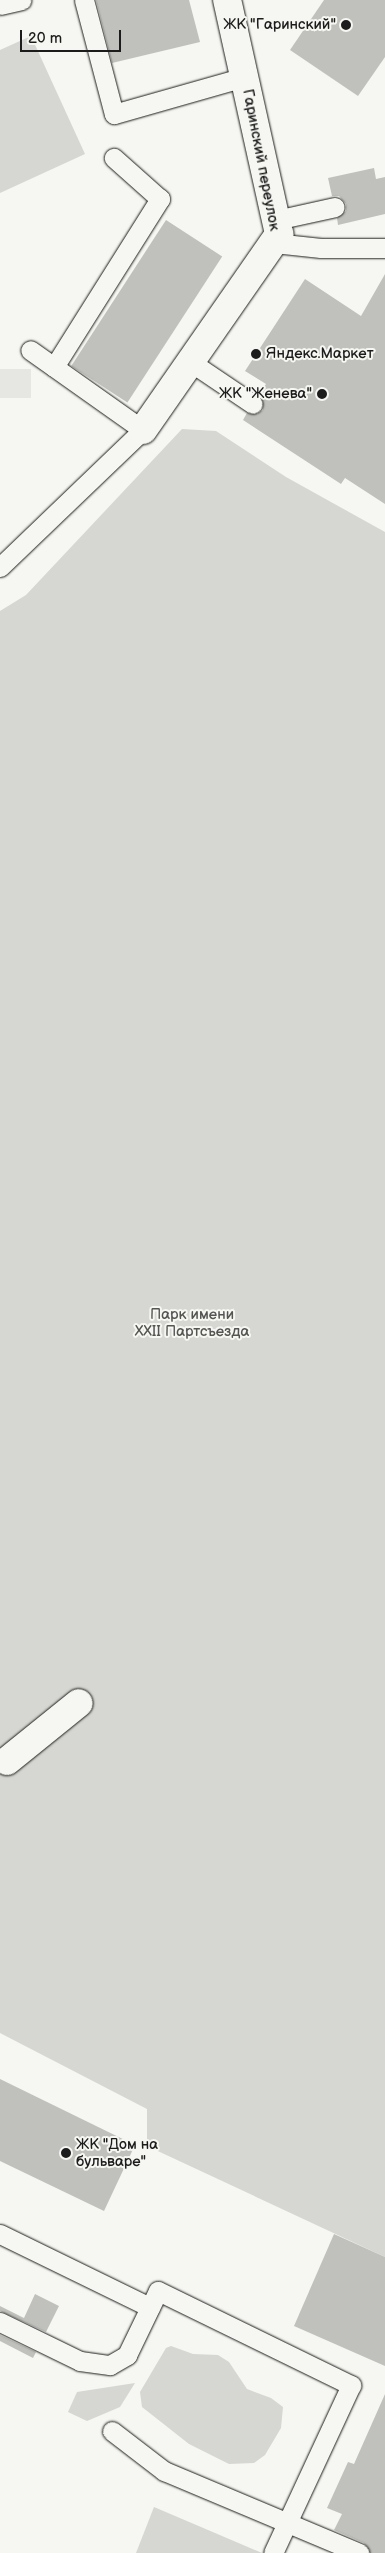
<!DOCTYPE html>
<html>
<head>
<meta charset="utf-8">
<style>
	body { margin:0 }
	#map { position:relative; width:385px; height:2553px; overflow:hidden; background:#f6f6f2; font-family:"Balsamiq Sans",sans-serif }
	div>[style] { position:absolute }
	.built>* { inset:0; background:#e6e6e2; transform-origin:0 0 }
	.green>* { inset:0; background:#d6d6d2 }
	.building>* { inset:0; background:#c0c0bd; transform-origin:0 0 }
	.roads { filter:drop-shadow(0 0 1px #1c1c1c) drop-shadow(0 0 1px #1c1c1c) }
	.lane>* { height:19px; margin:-9.5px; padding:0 9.5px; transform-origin:9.5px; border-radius:9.5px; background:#f6f6f2 }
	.street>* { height:28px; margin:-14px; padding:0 14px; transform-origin:14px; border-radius:14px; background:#f6f6f2 }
	.dots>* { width:14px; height:14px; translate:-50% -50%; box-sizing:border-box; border:2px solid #f6f6f2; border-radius:50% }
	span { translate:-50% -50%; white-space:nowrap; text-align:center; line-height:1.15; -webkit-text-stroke:4px #f6f6f2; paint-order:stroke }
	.poi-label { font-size:15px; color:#1c1c1c }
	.right { translate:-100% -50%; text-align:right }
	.left { translate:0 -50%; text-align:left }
	.street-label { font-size:15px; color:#1c1c1c }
	.park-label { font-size:15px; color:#545453 }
	.scale { position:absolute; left:20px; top:30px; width:101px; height:22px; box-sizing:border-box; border:2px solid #1c1c1c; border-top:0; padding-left:6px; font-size:15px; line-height:18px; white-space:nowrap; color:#1c1c1c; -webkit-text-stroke:4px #f6f6f2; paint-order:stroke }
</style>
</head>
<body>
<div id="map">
	<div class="built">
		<div style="left:0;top:369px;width:31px;height:29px"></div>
	</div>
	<div class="green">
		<div style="clip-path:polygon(31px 36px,85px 154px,0 193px,0 50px)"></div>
		<div style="clip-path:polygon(182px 429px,216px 431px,286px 477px,385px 532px,385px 2257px,147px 2146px,147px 2109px,0 2033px,0 611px,26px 595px)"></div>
		<div style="clip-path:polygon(171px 2346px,193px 2354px,218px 2355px,229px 2362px,247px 2389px,271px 2398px,283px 2407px,281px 2428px,265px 2455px,254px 2463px,229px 2464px,189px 2444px,142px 2407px,140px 2392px,166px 2348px)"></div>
		<div style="clip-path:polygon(135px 2383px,120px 2407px,87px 2421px,68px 2412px,77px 2392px)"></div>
		<div style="clip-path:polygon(154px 2507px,262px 2553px,136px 2553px)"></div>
	</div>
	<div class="building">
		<div style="clip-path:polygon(96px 0,189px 0,200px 42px,112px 63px)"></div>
		<div style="clip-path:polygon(324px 0,385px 0,385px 57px,358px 96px,290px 50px)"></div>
		<div style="clip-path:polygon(374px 168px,376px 179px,385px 177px,385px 214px,338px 225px,337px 218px,346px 211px,346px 204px,339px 196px,332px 196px,328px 178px)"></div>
		<div style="left:166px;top:220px;width:67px;height:174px;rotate:33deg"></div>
		<div style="clip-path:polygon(385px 274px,385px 504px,345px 478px,341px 484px,243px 420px,247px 413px,257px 414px,263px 410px,259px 395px,266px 384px,245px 371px,305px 279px,361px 316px)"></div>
		<div style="clip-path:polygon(0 2079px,135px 2145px,104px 2211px,0 2161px)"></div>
		<div style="clip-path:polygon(334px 2234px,385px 2257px,385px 2366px,294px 2326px)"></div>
		<div style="clip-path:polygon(35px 2294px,59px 2306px,46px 2332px,0 2311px,0 2306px,24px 2318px)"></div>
		<div style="clip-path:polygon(0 2335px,36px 2352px,33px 2358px,0 2341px)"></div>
		<div style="clip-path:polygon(385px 2394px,385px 2553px,370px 2553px,364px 2543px,334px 2530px,342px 2514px,327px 2508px,348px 2462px,354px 2464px)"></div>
	</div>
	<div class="roads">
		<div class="lane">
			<div style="left:84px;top:0;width:118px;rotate:75.3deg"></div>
			<div style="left:114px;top:114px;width:135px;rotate:-15.9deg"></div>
			<div style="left:0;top:5px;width:22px;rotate:-13deg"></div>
			<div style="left:276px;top:220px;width:60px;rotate:-12.4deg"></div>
			<div style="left:274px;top:243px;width:47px;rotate:6.1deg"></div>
			<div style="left:321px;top:248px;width:64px"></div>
			<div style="left:192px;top:363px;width:73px;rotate:33.9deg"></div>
			<div style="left:54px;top:367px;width:199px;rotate:-57.8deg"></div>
			<div style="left:160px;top:199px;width:62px;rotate:-138.3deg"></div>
			<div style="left:0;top:567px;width:198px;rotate:-43.8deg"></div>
			<div style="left:143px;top:430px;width:138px;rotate:-144.7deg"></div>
			<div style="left:0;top:2234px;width:167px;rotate:26deg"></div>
			<div style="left:0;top:2322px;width:89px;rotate:26deg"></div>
			<div style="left:80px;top:2361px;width:30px;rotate:8deg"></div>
			<div style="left:110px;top:2365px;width:20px;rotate:-30deg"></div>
			<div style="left:127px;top:2355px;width:71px;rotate:-64.2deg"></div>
			<div style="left:158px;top:2291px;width:215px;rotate:26deg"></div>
			<div style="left:351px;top:2385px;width:185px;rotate:114.9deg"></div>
			<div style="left:112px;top:2431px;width:66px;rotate:37.6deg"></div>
			<div style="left:164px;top:2471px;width:212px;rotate:22.8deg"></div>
		</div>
		<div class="street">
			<div style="left:143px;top:430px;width:239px;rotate:-55.2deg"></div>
			<div style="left:279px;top:234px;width:240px;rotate:-102.5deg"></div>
			<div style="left:7px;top:1761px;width:92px;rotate:-38.9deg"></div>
		</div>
	</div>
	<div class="dots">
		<div style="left:346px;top:25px;background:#1c1c1c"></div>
		<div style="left:256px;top:354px;background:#1c1c1c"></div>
		<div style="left:322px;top:394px;background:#1c1c1c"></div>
		<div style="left:66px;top:2153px;background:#1c1c1c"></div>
	</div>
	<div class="poi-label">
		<span class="right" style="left:336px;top:25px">ЖК "Гаринский"</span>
		<span class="left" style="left:266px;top:354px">Яндекс.Маркет</span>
		<span class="right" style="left:312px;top:394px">ЖК "Женева"</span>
		<span class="left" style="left:76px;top:2153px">ЖК "Дом на<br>бульваре"</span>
	</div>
	<div class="street-label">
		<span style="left:261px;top:160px;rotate:79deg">Гаринский переулок</span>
	</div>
	<div class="park-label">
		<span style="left:192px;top:1323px">Парк имени<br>XXII Партсъезда</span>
	</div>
	<div class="scale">20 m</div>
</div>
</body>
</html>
